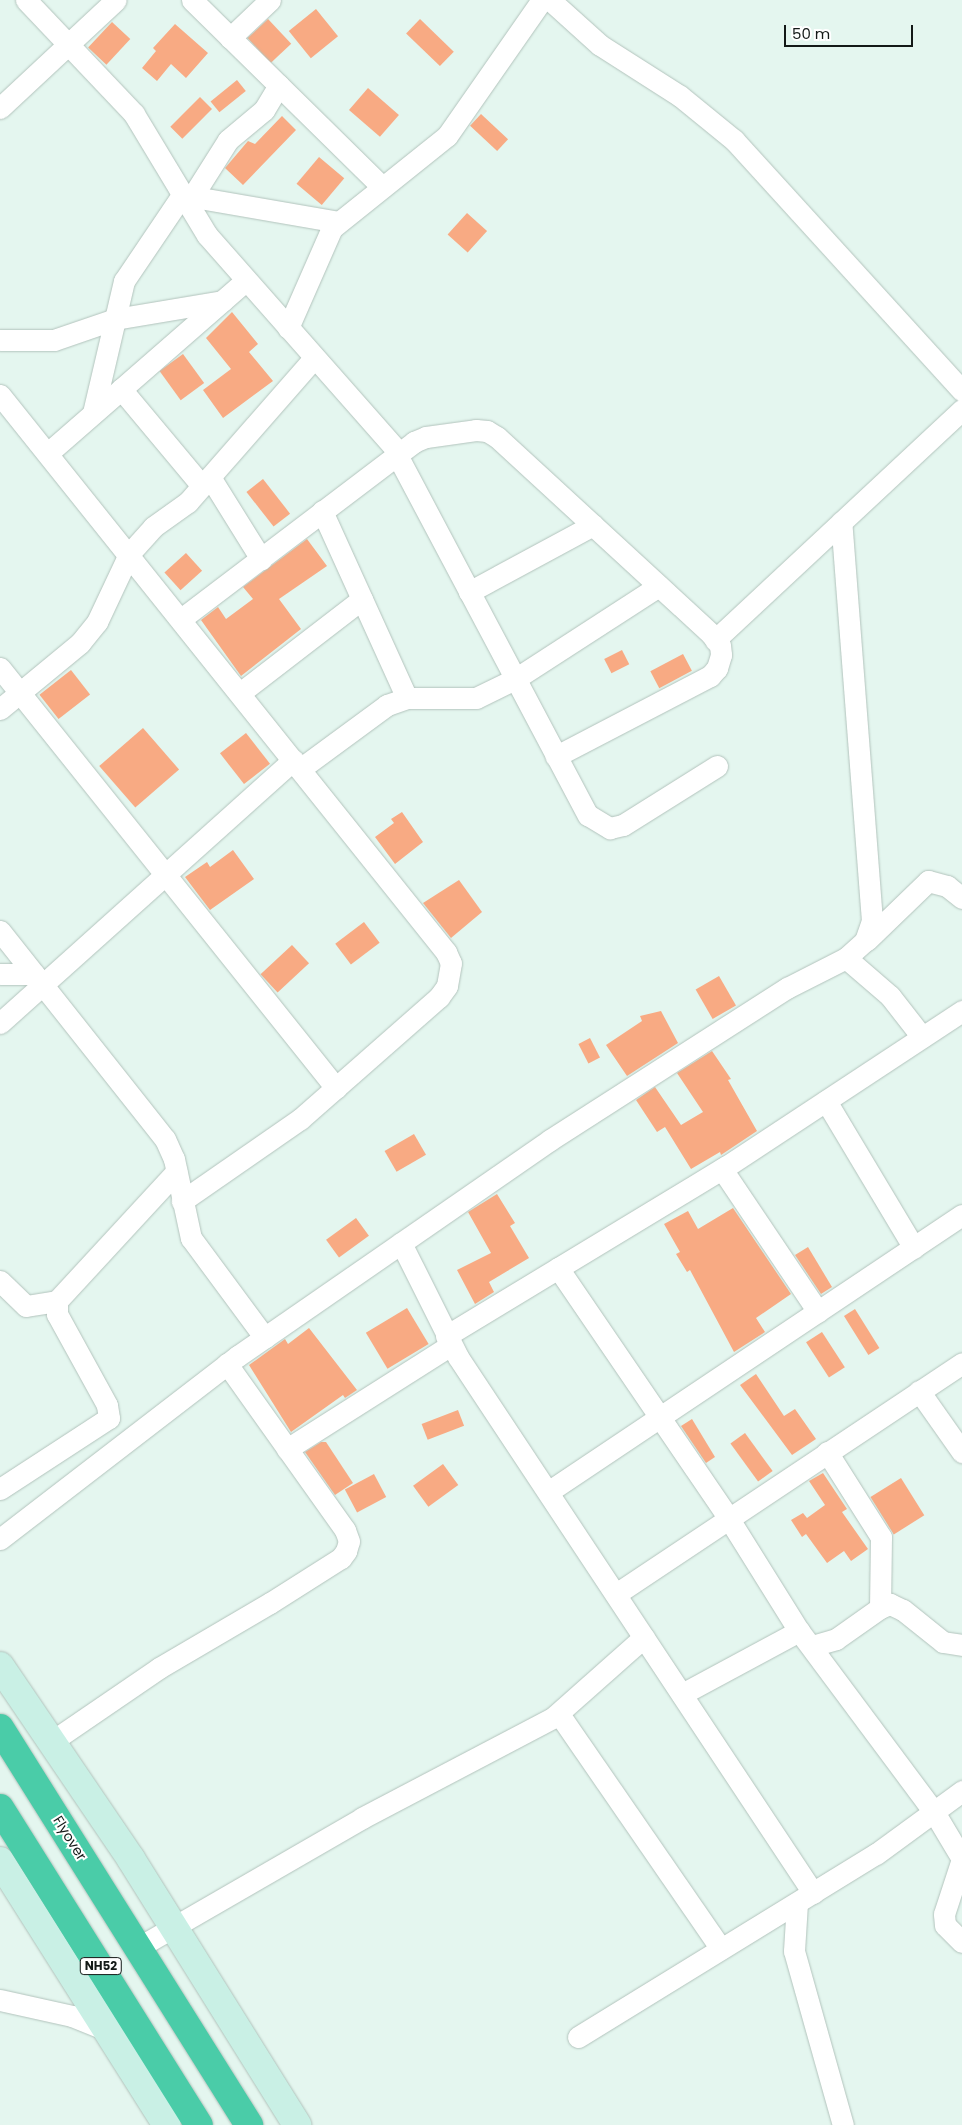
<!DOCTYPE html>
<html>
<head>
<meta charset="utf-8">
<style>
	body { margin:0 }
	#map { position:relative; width:962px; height:2125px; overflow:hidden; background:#e4f6ef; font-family:Poppins,sans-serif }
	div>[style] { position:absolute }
	.building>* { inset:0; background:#f8aa83; transform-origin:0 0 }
	.roads { filter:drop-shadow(0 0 1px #b2c3bc) drop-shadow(0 0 1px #b2c3bc) }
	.street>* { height:21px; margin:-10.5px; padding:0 10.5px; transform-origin:10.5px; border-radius:10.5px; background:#fff }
	.secondary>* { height:28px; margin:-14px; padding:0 14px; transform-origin:14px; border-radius:14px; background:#c9f0e5 }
	.highway>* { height:28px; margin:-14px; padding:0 14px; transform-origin:14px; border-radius:14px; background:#4acca8 }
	span { translate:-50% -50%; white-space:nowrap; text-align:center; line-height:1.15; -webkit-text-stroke:4px #fff; paint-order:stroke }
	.shield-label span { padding:1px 4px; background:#fff; border:1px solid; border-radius:4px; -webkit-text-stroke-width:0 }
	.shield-label { font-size:12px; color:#131917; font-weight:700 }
	.street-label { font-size:14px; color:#131917 }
	.scale { position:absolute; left:784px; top:25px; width:129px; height:22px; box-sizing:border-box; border:2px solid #131917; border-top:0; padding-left:6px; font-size:15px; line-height:18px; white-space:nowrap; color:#131917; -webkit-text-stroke:4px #fff; paint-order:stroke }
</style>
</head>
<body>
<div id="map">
	<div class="building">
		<div style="left:316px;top:9px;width:35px;height:35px;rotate:51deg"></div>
		<div style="left:268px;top:19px;width:34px;height:28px;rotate:47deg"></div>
		<div style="left:420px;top:19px;width:47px;height:20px;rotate:44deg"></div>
		<div style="left:112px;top:22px;width:25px;height:35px;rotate:43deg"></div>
		<div style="clip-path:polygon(175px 24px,208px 53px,186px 78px,171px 64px,157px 81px,142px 68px,156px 51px,153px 48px)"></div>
		<div style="left:237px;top:80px;width:14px;height:34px;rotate:51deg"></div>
		<div style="left:368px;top:88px;width:41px;height:29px;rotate:41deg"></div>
		<div style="left:200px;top:97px;width:17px;height:42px;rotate:45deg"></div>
		<div style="left:481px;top:114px;width:37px;height:16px;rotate:43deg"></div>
		<div style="clip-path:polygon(282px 116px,296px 130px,243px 185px,225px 168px,248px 141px,255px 144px)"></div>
		<div style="left:319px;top:157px;width:33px;height:35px;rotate:40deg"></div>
		<div style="left:467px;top:213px;width:27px;height:29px;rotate:42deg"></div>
		<div style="clip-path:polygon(232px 312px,258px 344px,249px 352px,273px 381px,223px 418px,203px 390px,231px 369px,206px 338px)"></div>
		<div style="left:183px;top:354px;width:36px;height:29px;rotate:54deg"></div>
		<div style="left:263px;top:479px;width:44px;height:21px;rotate:52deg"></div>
		<div style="clip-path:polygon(307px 539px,327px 566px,279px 599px,301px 629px,241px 676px,201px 620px,218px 607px,226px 619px,253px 599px,243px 587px)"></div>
		<div style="left:186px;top:553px;width:24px;height:29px;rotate:48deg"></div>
		<div style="left:622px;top:650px;width:16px;height:20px;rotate:63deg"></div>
		<div style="left:683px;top:654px;width:19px;height:37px;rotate:62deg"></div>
		<div style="left:71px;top:670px;width:31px;height:40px;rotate:52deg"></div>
		<div style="left:143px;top:728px;width:55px;height:58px;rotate:49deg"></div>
		<div style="left:246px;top:733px;width:39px;height:33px;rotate:52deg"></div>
		<div style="clip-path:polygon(402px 812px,423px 842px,395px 864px,375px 837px,394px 823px,391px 819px)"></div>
		<div style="clip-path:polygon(233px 850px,254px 879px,210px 910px,185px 877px,207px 862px,210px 867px)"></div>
		<div style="clip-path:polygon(459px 880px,482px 912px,451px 938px,423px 903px)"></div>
		<div style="left:364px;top:922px;width:26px;height:36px;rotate:53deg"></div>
		<div style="left:292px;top:945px;width:25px;height:43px;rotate:47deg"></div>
		<div style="left:719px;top:976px;width:34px;height:27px;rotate:60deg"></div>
		<div style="clip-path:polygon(661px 1011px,678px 1043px,627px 1076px,606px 1045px,642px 1021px,640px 1016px)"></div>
		<div style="left:590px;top:1038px;width:22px;height:13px;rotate:63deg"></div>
		<div style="clip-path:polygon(712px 1051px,731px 1079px,728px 1080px,757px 1131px,721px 1155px,720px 1152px,691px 1169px,665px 1127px,657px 1132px,636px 1100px,655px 1087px,681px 1125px,703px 1112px,677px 1073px)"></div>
		<div style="left:414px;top:1134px;width:24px;height:34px;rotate:60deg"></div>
		<div style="clip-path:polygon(497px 1194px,515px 1223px,510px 1226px,529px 1258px,489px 1282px,494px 1292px,475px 1304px,457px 1270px,491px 1253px,468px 1212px)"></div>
		<div style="clip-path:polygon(733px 1208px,791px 1294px,756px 1318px,765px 1332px,734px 1352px,690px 1270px,687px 1272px,676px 1254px,680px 1252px,664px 1224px,688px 1211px,698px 1229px)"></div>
		<div style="left:356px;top:1218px;width:22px;height:37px;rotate:54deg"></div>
		<div style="clip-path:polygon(808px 1247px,832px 1287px,821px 1294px,795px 1255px)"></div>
		<div style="left:407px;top:1308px;width:42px;height:48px;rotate:59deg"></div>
		<div style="left:855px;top:1309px;width:46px;height:13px;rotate:58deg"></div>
		<div style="clip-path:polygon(309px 1328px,357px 1390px,345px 1398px,343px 1395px,291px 1432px,249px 1365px,285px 1339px,288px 1344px)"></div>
		<div style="left:822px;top:1332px;width:42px;height:19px;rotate:57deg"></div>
		<div style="clip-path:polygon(756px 1374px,784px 1416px,795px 1409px,816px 1439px,792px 1455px,740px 1385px)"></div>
		<div style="left:458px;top:1410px;width:17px;height:39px;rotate:69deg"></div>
		<div style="clip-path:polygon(692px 1419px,715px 1457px,706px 1463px,681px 1426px)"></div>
		<div style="left:745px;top:1433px;width:47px;height:18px;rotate:54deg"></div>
		<div style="clip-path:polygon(321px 1442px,326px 1442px,353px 1483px,335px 1495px,305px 1452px)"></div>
		<div style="left:443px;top:1464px;width:26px;height:37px;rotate:54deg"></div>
		<div style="clip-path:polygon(823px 1473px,847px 1509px,842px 1512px,868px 1549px,851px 1561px,844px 1551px,827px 1563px,806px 1534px,802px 1537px,791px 1520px,803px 1513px,807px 1518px,825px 1505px,809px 1481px)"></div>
		<div style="left:374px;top:1474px;width:26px;height:33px;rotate:62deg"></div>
		<div style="left:901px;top:1478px;width:44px;height:36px;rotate:58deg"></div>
	</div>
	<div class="roads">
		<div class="street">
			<div style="left:26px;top:0;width:157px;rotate:46.5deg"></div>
			<div style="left:134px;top:114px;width:141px;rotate:58.9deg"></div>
			<div style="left:207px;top:235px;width:290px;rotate:48.6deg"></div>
			<div style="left:192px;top:0;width:267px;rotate:44.5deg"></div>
			<div style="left:550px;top:0;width:67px;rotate:42deg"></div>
			<div style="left:600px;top:45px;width:95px;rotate:32.5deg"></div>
			<div style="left:680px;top:96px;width:70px;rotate:39.2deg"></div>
			<div style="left:734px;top:140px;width:339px;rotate:47.7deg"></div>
			<div style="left:230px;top:38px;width:55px;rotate:-43.5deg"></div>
			<div style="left:0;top:108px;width:158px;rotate:-43deg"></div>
			<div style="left:192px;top:197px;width:67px;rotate:-57.7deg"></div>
			<div style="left:228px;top:140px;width:47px;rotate:-39.8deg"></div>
			<div style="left:264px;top:110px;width:29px;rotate:-59deg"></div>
			<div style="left:288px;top:328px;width:109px;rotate:-66.3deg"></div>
			<div style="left:332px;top:228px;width:147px;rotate:-38.7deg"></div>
			<div style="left:447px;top:136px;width:166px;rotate:-55.1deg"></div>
			<div style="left:0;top:340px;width:54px"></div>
			<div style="left:54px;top:340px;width:65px;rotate:-19deg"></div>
			<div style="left:115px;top:319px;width:109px;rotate:-9.5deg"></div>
			<div style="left:121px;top:389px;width:126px;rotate:50.1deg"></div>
			<div style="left:0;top:395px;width:714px;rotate:51.32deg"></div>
			<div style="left:446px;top:952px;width:12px;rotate:66deg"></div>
			<div style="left:451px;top:963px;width:23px;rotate:100deg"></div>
			<div style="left:447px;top:986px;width:14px;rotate:126deg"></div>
			<div style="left:439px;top:997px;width:185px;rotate:138.7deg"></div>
			<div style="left:300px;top:1119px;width:144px;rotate:145.2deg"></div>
			<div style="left:93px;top:413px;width:136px;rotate:-76.8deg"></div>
			<div style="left:124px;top:281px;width:104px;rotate:-56deg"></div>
			<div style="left:182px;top:195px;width:158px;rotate:9.8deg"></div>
			<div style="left:48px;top:453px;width:263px;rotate:-41.1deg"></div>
			<div style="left:397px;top:455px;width:408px;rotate:62.1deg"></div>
			<div style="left:588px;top:815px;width:26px;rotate:31deg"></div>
			<div style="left:610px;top:828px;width:13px;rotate:-13deg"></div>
			<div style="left:623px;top:825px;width:111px;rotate:-32.1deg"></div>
			<div style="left:210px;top:477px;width:97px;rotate:58.1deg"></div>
			<div style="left:322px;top:511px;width:205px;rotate:65.6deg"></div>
			<div style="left:469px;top:592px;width:141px;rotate:-28.4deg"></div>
			<div style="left:181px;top:619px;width:293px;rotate:-37.2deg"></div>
			<div style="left:414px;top:442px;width:13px;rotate:-23deg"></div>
			<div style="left:426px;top:437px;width:50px;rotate:-8deg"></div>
			<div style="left:476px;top:430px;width:11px;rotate:5deg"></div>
			<div style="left:487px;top:431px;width:12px;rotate:31deg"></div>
			<div style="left:497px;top:437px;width:291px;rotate:42.6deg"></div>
			<div style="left:711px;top:634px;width:14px;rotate:51deg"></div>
			<div style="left:720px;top:645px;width:10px;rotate:84deg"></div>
			<div style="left:721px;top:655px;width:14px;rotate:107deg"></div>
			<div style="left:717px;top:668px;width:11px;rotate:131deg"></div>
			<div style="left:710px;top:676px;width:174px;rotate:152.5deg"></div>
			<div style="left:715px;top:640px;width:338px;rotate:-43deg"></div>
			<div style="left:0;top:668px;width:538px;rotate:51.34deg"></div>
			<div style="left:240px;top:693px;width:154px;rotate:-37.6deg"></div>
			<div style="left:0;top:709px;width:104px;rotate:-39.5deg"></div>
			<div style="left:80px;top:643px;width:27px;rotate:-51deg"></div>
			<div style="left:97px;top:622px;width:75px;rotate:-64.8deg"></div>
			<div style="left:129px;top:554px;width:36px;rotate:-48deg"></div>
			<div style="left:153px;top:527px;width:43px;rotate:-35.5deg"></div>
			<div style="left:188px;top:502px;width:191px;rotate:-48.8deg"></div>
			<div style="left:300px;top:769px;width:108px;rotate:-36.3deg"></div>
			<div style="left:387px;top:705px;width:21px;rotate:-19deg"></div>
			<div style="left:407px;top:698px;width:69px"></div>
			<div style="left:476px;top:698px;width:43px;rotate:-26deg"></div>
			<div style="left:515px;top:679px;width:171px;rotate:-32.9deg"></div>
			<div style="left:0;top:931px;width:265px;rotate:51.6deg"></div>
			<div style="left:165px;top:1139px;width:22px;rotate:66deg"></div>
			<div style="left:174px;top:1159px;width:81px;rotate:77.9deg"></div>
			<div style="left:191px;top:1238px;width:124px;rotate:53.5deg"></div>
			<div style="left:867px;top:940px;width:85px;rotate:-44deg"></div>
			<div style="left:928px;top:881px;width:20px;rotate:15deg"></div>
			<div style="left:947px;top:886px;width:19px;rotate:39deg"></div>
			<div style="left:846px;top:958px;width:58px;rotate:40.8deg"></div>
			<div style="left:890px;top:996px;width:52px;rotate:52deg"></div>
			<div style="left:0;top:974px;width:34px"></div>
			<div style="left:0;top:1023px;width:394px;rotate:-41.9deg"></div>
			<div style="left:826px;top:1101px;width:171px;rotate:59.1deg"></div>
			<div style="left:722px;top:1169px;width:172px;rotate:56.1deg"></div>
			<div style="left:401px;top:1243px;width:127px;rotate:63.4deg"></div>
			<div style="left:458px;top:1357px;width:643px;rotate:56.48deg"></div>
			<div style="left:558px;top:1268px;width:304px;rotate:55.7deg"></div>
			<div style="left:729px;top:1519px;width:132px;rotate:58deg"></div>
			<div style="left:799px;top:1631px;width:226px;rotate:53.3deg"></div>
			<div style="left:934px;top:1812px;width:55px;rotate:59.2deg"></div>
			<div style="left:962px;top:1859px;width:58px;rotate:108.1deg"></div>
			<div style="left:944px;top:1914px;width:11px;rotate:85deg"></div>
			<div style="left:945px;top:1925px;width:24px;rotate:45deg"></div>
			<div style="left:0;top:1281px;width:36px;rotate:44deg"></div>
			<div style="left:26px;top:1306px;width:31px;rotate:-9deg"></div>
			<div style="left:446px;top:1336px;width:328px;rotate:-31.2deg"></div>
			<div style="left:727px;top:1166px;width:282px;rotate:-33.4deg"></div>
			<div style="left:919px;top:1391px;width:75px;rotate:54.8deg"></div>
			<div style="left:287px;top:1449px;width:194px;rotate:-32.4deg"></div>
			<div style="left:827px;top:1452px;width:101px;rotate:57.6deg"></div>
			<div style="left:881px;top:1537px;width:71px;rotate:90.8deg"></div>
			<div style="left:0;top:1489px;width:130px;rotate:-33.1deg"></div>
			<div style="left:109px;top:1418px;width:13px;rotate:-99deg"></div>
			<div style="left:107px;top:1405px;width:104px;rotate:-118.8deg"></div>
			<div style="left:57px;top:1314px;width:13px;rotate:-90deg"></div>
			<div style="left:57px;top:1301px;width:176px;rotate:-47.3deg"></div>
			<div style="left:548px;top:1492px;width:498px;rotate:-33.8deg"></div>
			<div style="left:0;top:1539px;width:300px;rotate:-37.6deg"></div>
			<div style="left:238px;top:1356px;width:379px;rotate:-34.7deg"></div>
			<div style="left:550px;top:1140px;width:282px;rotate:-32.7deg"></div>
			<div style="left:787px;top:988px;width:66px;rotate:-27deg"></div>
			<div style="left:846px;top:958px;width:25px;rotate:-42deg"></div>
			<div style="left:865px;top:941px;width:21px;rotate:-71deg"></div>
			<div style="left:872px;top:921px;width:400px;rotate:-94.4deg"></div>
			<div style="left:616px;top:1594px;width:416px;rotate:-33.7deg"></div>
			<div style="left:812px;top:1646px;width:25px;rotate:-16deg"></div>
			<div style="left:836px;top:1639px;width:54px;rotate:-35.2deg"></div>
			<div style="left:880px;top:1608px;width:11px;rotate:-22deg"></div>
			<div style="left:890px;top:1604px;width:14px;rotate:25deg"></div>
			<div style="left:903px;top:1610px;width:51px;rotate:38.7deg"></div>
			<div style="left:943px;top:1642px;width:19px;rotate:9deg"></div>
			<div style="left:682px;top:1694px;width:133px;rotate:-28.3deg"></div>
			<div style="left:559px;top:1714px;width:285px;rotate:55.4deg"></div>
			<div style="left:51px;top:1742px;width:131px;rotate:-34.4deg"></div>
			<div style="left:159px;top:1668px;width:129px;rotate:-30.4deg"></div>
			<div style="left:270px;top:1603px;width:84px;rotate:-32.4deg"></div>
			<div style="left:341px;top:1558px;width:9px;rotate:-54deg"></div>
			<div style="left:346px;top:1551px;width:10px;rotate:-73deg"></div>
			<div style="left:349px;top:1541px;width:12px;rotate:-110deg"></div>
			<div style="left:345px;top:1530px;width:204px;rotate:-125.4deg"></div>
			<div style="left:797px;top:1903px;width:48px;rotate:93.6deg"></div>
			<div style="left:794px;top:1951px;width:181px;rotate:74.3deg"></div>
			<div style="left:139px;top:1947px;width:258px;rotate:-30deg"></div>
			<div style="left:362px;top:1818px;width:217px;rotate:-27.7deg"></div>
			<div style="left:554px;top:1717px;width:120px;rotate:-41.6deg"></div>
			<div style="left:0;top:2000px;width:74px;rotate:12.5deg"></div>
			<div style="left:72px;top:2016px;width:38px;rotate:22deg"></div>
			<div style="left:578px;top:2037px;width:350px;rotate:-31.6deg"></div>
			<div style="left:876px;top:1854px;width:107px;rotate:-36.2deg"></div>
		</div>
		<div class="secondary">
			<div style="left:0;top:1666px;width:233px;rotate:55.8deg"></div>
			<div style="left:131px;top:1859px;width:314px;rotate:58deg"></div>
			<div style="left:0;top:1861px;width:312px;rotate:57.7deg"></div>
		</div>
		<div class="highway">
			<div style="left:0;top:1728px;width:469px;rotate:57.9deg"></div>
			<div style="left:0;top:1808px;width:374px;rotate:57.9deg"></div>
		</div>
	</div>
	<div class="shield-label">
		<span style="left:101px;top:1966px">NH52</span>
	</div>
	<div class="street-label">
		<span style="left:70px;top:1838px;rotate:58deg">Flyover</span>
	</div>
	<div class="scale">50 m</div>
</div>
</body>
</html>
